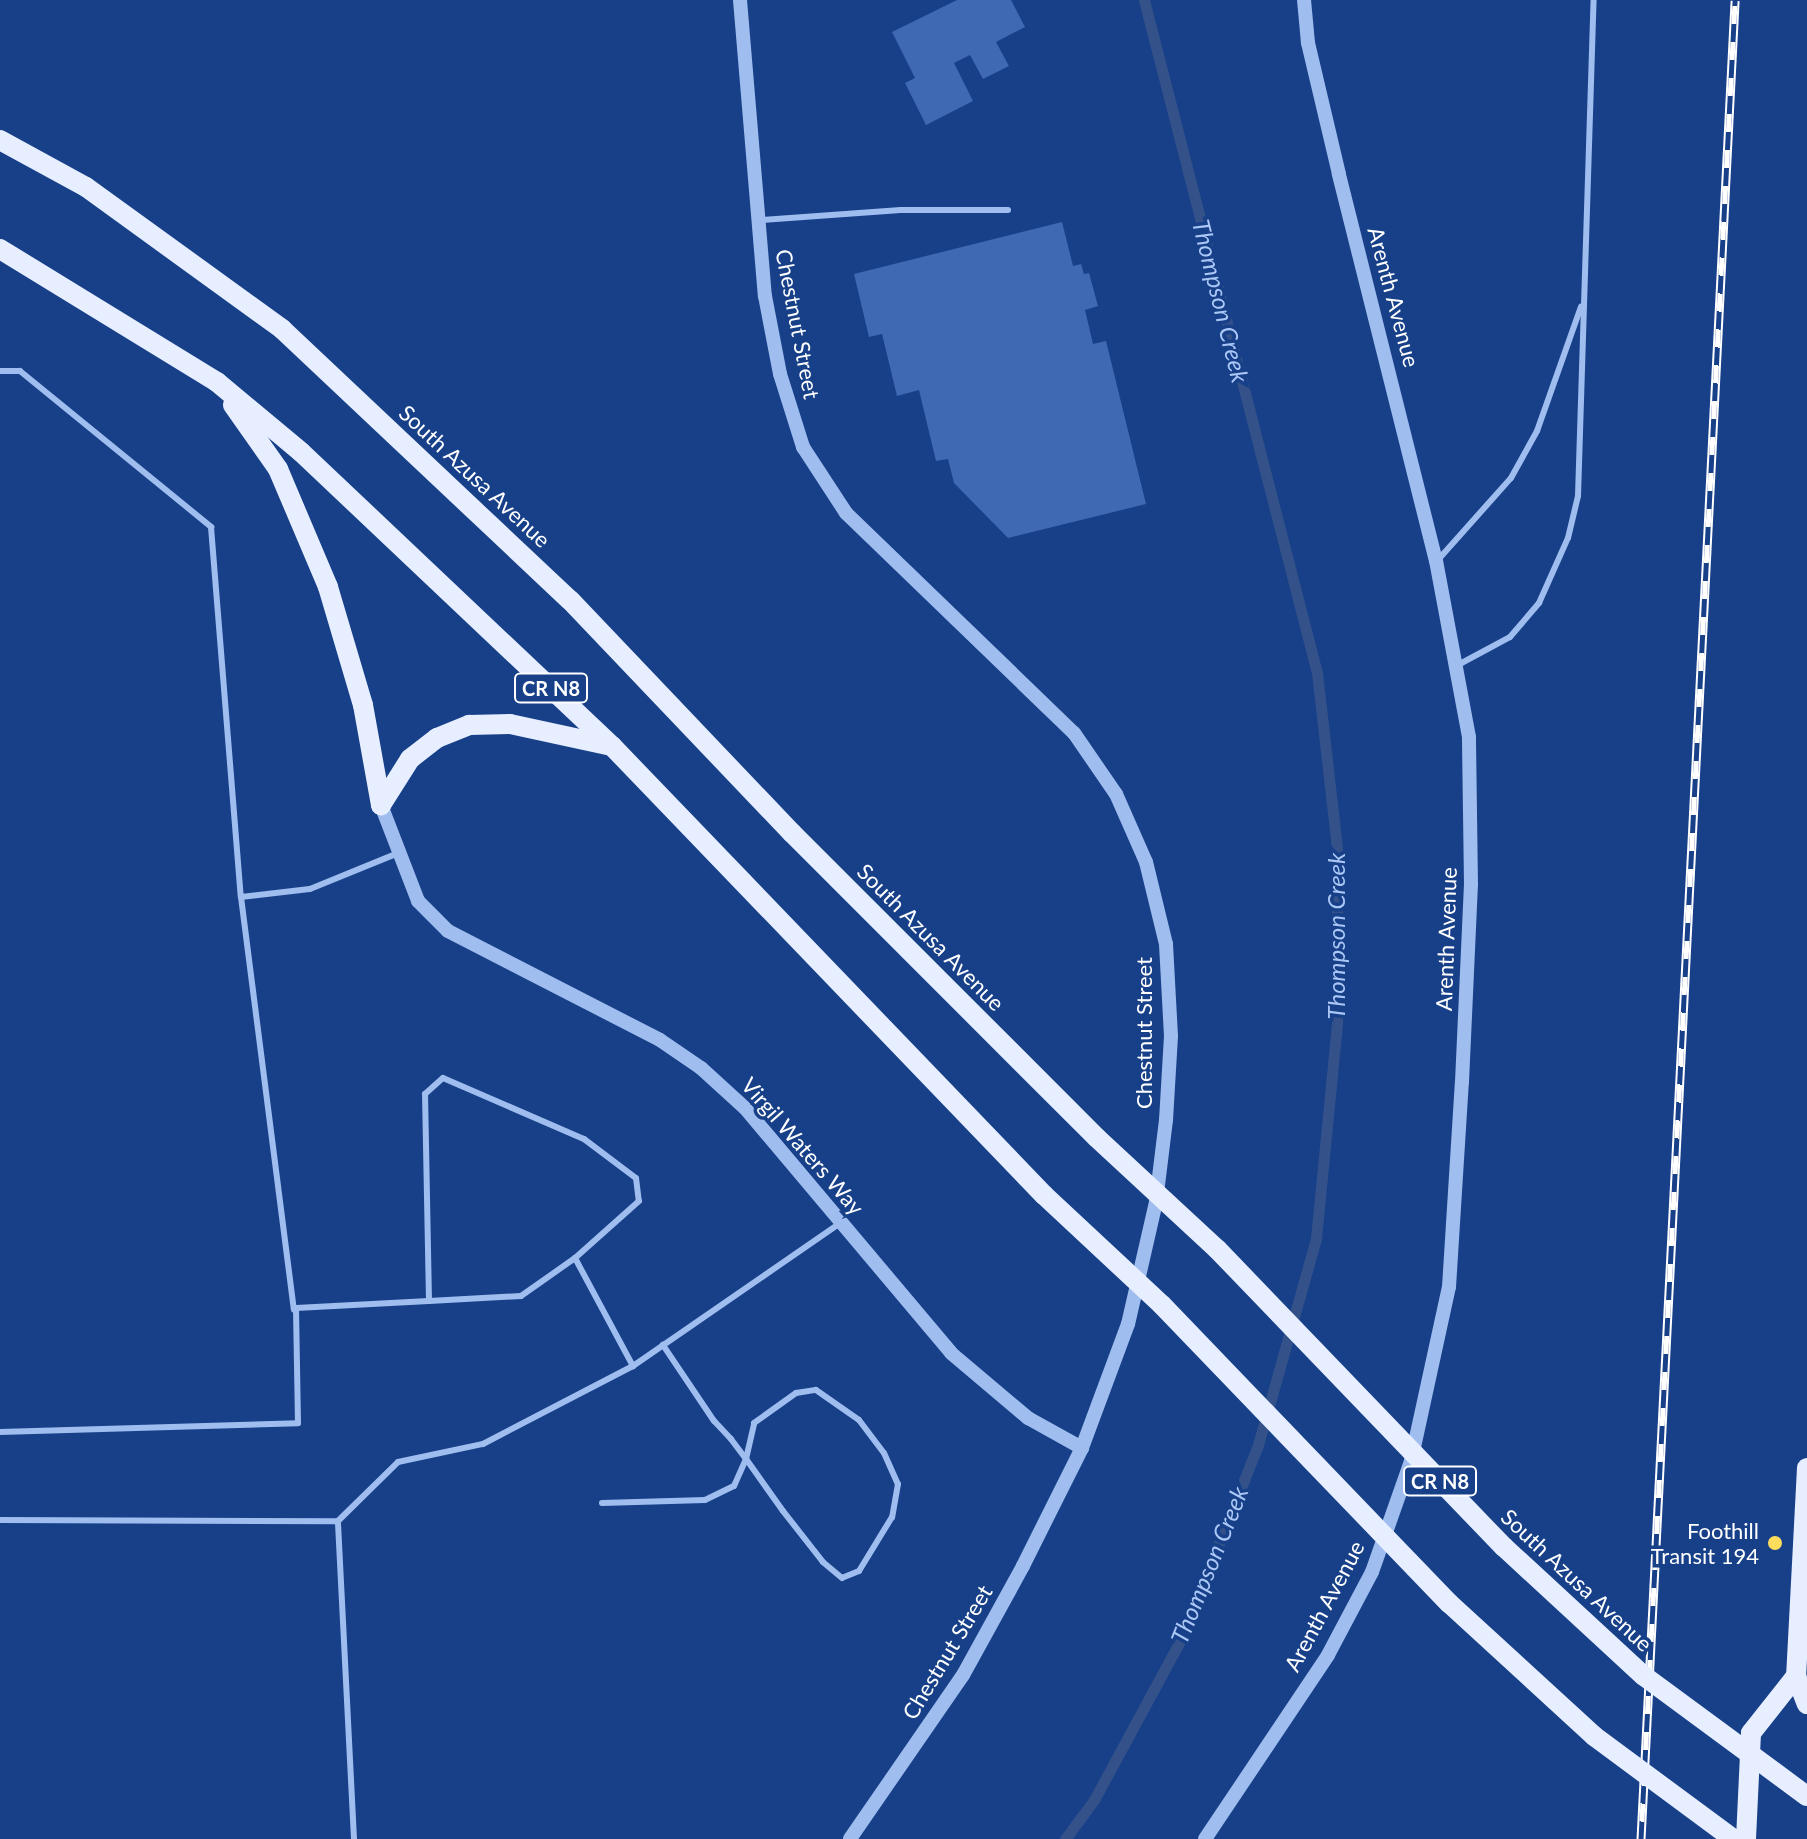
<!DOCTYPE html>
<html>
<head>
<meta charset="utf-8">
<style>
	body { margin:0 }
	#map { position:relative; width:1807px; height:1839px; overflow:hidden; background:#174089; font-family:Lato,sans-serif }
	div>[style] { position:absolute }
	.stream>* { height:11px; margin:-5.5px; padding:0 5.5px; transform-origin:5.5px; border-radius:5.5px; background:#345289 }
	.building>* { inset:0; background:#3f69b2 }
	.service>* { height:6px; margin:-3px; padding:0 3px; transform-origin:3px; border-radius:3px; background:#9fbdee }
	.tertiary>* { height:14px; margin:-7px; padding:0 7px; transform-origin:7px; border-radius:7px; background:#9fbdee }
	.primary>* { height:20px; margin:-10px; padding:0 10px; transform-origin:10px; border-radius:10px; background:#e6eeff }
	.rail>* { height:9px; margin-top:-4.5px; transform-origin:0; background:repeating-linear-gradient(90deg,#174089 0 18px,#fff 0 36px); box-sizing:border-box; border-block:2px solid #fff }
	.primary-bridge>* { height:20px; margin:-10px; padding:0 10px; transform-origin:10px; border-radius:10px; background:#e6eeff }
	.dots>* { width:22px; height:22px; translate:-50% -50%; box-sizing:border-box; border:4px solid #174089; border-radius:50% }
	span { translate:-50% -50%; white-space:nowrap; text-align:center; line-height:1.15; -webkit-text-stroke:7px #174089; paint-order:stroke }
	.shield-label span { padding:2px 6px; background:#174089; border:2px solid; border-radius:6px; -webkit-text-stroke-width:0 }
	.shield-label { font-size:20px; color:#fff; font-weight:700 }
	.street-label { font-size:22px; color:#fff }
	.poi-label { font-size:22px; color:#fff }
	.right { translate:-100% -50%; text-align:right }
	.water-label { font-size:24px; color:#abc7f6; font-style:italic }
</style>
</head>
<body>
<div id="map">
	<div class="stream">
		<div style="left:1065px;top:1839px;width:49px;rotate:-53.4deg"></div>
		<div style="left:1094px;top:1800px;width:181px;rotate:-61.6deg"></div>
		<div style="left:1180px;top:1641px;width:211px;rotate:-68.3deg"></div>
		<div style="left:1258px;top:1445px;width:215px;rotate:-74.3deg"></div>
		<div style="left:1316px;top:1238px;width:214px;rotate:-84.4deg"></div>
		<div style="left:1337px;top:1025px;width:177px;rotate:-90deg"></div>
		<div style="left:1337px;top:848px;width:176px;rotate:-96.5deg"></div>
		<div style="left:1317px;top:673px;width:695px;rotate:-104.42deg"></div>
	</div>
	<div class="building">
		<div style="clip-path:polygon(957px 0,1011px 0,1025px 27px,996px 42px,1009px 66px,983px 79px,970px 55px,954px 63px,973px 101px,926px 125px,905px 83px,915px 78px,892px 32px)"></div>
		<div style="clip-path:polygon(1062px 222px,1073px 266px,1081px 264px,1084px 274px,1089px 273px,1098px 306px,1085px 310px,1093px 344px,1106px 341px,1146px 504px,1008px 538px,954px 483px,948px 459px,936px 461px,919px 390px,897px 396px,882px 334px,869px 337px,854px 274px)"></div>
	</div>
	<div class="service">
		<div style="left:761px;top:220px;width:140px;rotate:-4.1deg"></div>
		<div style="left:901px;top:210px;width:107px"></div>
		<div style="left:0;top:371px;width:20px"></div>
		<div style="left:20px;top:371px;width:247px;rotate:39.2deg"></div>
		<div style="left:211px;top:527px;width:371px;rotate:85.4deg"></div>
		<div style="left:241px;top:897px;width:69px;rotate:-6.6deg"></div>
		<div style="left:310px;top:889px;width:95px;rotate:-22.2deg"></div>
		<div style="left:1437px;top:561px;width:111px;rotate:-48.3deg"></div>
		<div style="left:1511px;top:478px;width:54px;rotate:-61deg"></div>
		<div style="left:1537px;top:431px;width:132px;rotate:-70.5deg"></div>
		<div style="left:1456px;top:666px;width:61px;rotate:-28.2deg"></div>
		<div style="left:1510px;top:637px;width:45px;rotate:-49.5deg"></div>
		<div style="left:1539px;top:603px;width:71px;rotate:-66deg"></div>
		<div style="left:1568px;top:538px;width:43px;rotate:-76.6deg"></div>
		<div style="left:1578px;top:496px;width:496px;rotate:-88.2deg"></div>
		<div style="left:241px;top:897px;width:416px;rotate:82.7deg"></div>
		<div style="left:429px;top:1301px;width:92px;rotate:-3.1deg"></div>
		<div style="left:521px;top:1296px;width:66px;rotate:-35.1deg"></div>
		<div style="left:0;top:1432px;width:298px;rotate:-1.7deg"></div>
		<div style="left:298px;top:1423px;width:115px;rotate:-91deg"></div>
		<div style="left:296px;top:1308px;width:133px;rotate:-3deg"></div>
		<div style="left:429px;top:1301px;width:207px;rotate:-91.1deg"></div>
		<div style="left:425px;top:1094px;width:24px;rotate:-42deg"></div>
		<div style="left:443px;top:1078px;width:154px;rotate:23.4deg"></div>
		<div style="left:584px;top:1139px;width:65px;rotate:36.9deg"></div>
		<div style="left:636px;top:1178px;width:23px;rotate:83deg"></div>
		<div style="left:639px;top:1201px;width:86px;rotate:138.3deg"></div>
		<div style="left:575px;top:1258px;width:123px;rotate:61.8deg"></div>
		<div style="left:633px;top:1366px;width:254px;rotate:-34.6deg"></div>
		<div style="left:602px;top:1503px;width:103px;rotate:-1.7deg"></div>
		<div style="left:705px;top:1500px;width:32px;rotate:-26deg"></div>
		<div style="left:734px;top:1486px;width:30px;rotate:-66deg"></div>
		<div style="left:746px;top:1459px;width:37px;rotate:-77deg"></div>
		<div style="left:754px;top:1423px;width:52px;rotate:-35.5deg"></div>
		<div style="left:796px;top:1393px;width:20px;rotate:-9deg"></div>
		<div style="left:816px;top:1390px;width:52px;rotate:34.9deg"></div>
		<div style="left:859px;top:1420px;width:41px;rotate:52.9deg"></div>
		<div style="left:884px;top:1453px;width:34px;rotate:66deg"></div>
		<div style="left:898px;top:1484px;width:34px;rotate:100deg"></div>
		<div style="left:892px;top:1517px;width:63px;rotate:121.4deg"></div>
		<div style="left:859px;top:1571px;width:18px;rotate:158deg"></div>
		<div style="left:842px;top:1578px;width:25px;rotate:-140deg"></div>
		<div style="left:823px;top:1562px;width:65px;rotate:-128.1deg"></div>
		<div style="left:783px;top:1511px;width:64px;rotate:-125.4deg"></div>
		<div style="left:746px;top:1459px;width:25px;rotate:-127deg"></div>
		<div style="left:731px;top:1439px;width:25px;rotate:-133deg"></div>
		<div style="left:714px;top:1421px;width:92px;rotate:-123.9deg"></div>
		<div style="left:0;top:1520px;width:338px;rotate:0.2deg"></div>
		<div style="left:354px;top:1839px;width:318px;rotate:-92.9deg"></div>
		<div style="left:338px;top:1521px;width:84px;rotate:-44.5deg"></div>
		<div style="left:398px;top:1462px;width:87px;rotate:-12deg"></div>
		<div style="left:483px;top:1444px;width:169px;rotate:-27.5deg"></div>
	</div>
	<div class="tertiary">
		<div style="left:740px;top:0;width:297px;rotate:85.2deg"></div>
		<div style="left:765px;top:296px;width:79px;rotate:79.1deg"></div>
		<div style="left:780px;top:374px;width:77px;rotate:72.5deg"></div>
		<div style="left:803px;top:447px;width:79px;rotate:56.9deg"></div>
		<div style="left:846px;top:513px;width:317px;rotate:44deg"></div>
		<div style="left:1074px;top:733px;width:74px;rotate:55.5deg"></div>
		<div style="left:1116px;top:794px;width:74px;rotate:66.2deg"></div>
		<div style="left:1146px;top:862px;width:84px;rotate:76.3deg"></div>
		<div style="left:1166px;top:944px;width:92px;rotate:86.9deg"></div>
		<div style="left:1171px;top:1036px;width:84px;rotate:93.4deg"></div>
		<div style="left:1166px;top:1120px;width:83px;rotate:97deg"></div>
		<div style="left:1156px;top:1202px;width:125px;rotate:102.9deg"></div>
		<div style="left:1128px;top:1324px;width:132px;rotate:110.4deg"></div>
		<div style="left:1082px;top:1448px;width:132px;rotate:116.6deg"></div>
		<div style="left:1023px;top:1566px;width:124px;rotate:118.8deg"></div>
		<div style="left:963px;top:1675px;width:199px;rotate:124.6deg"></div>
		<div style="left:381px;top:805px;width:103px;rotate:68.9deg"></div>
		<div style="left:418px;top:901px;width:42px;rotate:45deg"></div>
		<div style="left:448px;top:931px;width:238px;rotate:27.2deg"></div>
		<div style="left:660px;top:1040px;width:50px;rotate:34.3deg"></div>
		<div style="left:701px;top:1068px;width:59px;rotate:42.3deg"></div>
		<div style="left:745px;top:1108px;width:320px;rotate:49.9deg"></div>
		<div style="left:951px;top:1353px;width:101px;rotate:40.2deg"></div>
		<div style="left:1028px;top:1418px;width:62px;rotate:29.1deg"></div>
		<div style="left:1205px;top:1839px;width:221px;rotate:-56.2deg"></div>
		<div style="left:1328px;top:1655px;width:94px;rotate:-62.1deg"></div>
		<div style="left:1372px;top:1572px;width:118px;rotate:-70.6deg"></div>
		<div style="left:1411px;top:1461px;width:178px;rotate:-77.7deg"></div>
		<div style="left:1449px;top:1287px;width:205px;rotate:-86.4deg"></div>
		<div style="left:1462px;top:1082px;width:198px;rotate:-87.4deg"></div>
		<div style="left:1471px;top:884px;width:147px;rotate:-90.8deg"></div>
		<div style="left:1469px;top:737px;width:179px;rotate:-100.6deg"></div>
		<div style="left:1436px;top:561px;width:399px;rotate:-104.1deg"></div>
		<div style="left:1339px;top:174px;width:135px;rotate:-103.3deg"></div>
		<div style="left:1308px;top:43px;width:43px;rotate:-95.3deg"></div>
	</div>
	<div class="primary">
		<div style="left:0;top:140px;width:98px;rotate:28.7deg"></div>
		<div style="left:86px;top:187px;width:242px;rotate:35.9deg"></div>
		<div style="left:282px;top:329px;width:395px;rotate:43.3deg"></div>
		<div style="left:570px;top:600px;width:322px;rotate:46.4deg"></div>
		<div style="left:792px;top:833px;width:431px;rotate:45deg"></div>
		<div style="left:0;top:249px;width:255px;rotate:31.5deg"></div>
		<div style="left:217px;top:382px;width:109px;rotate:39.8deg"></div>
		<div style="left:301px;top:452px;width:428px;rotate:43.4deg"></div>
		<div style="left:612px;top:746px;width:623px;rotate:46.11deg"></div>
		<div style="left:233px;top:405px;width:78px;rotate:54.9deg"></div>
		<div style="left:278px;top:469px;width:128px;rotate:67deg"></div>
		<div style="left:328px;top:587px;width:123px;rotate:73.5deg"></div>
		<div style="left:363px;top:705px;width:102px;rotate:79.8deg"></div>
		<div style="left:381px;top:805px;width:54px;rotate:-57.8deg"></div>
		<div style="left:410px;top:759px;width:34px;rotate:-38deg"></div>
		<div style="left:437px;top:738px;width:35px;rotate:-22deg"></div>
		<div style="left:469px;top:725px;width:41px;rotate:-1.4deg"></div>
		<div style="left:510px;top:724px;width:104px;rotate:12.2deg"></div>
		<div style="left:1807px;top:1468px;width:208px;rotate:93deg"></div>
		<div style="left:1796px;top:1676px;width:30px;rotate:69deg"></div>
		<div style="left:1746px;top:1839px;width:106px;rotate:-87.3deg"></div>
		<div style="left:1751px;top:1733px;width:73px;rotate:-51.7deg"></div>
	</div>
	<div class="rail">
		<div style="left:1641px;top:1839px;width:1841px;rotate:-87.07deg"></div>
	</div>
	<div class="primary-bridge">
		<div style="left:1097px;top:1138px;width:163px;rotate:42.8deg"></div>
		<div style="left:1217px;top:1249px;width:414px;rotate:46.1deg"></div>
		<div style="left:1504px;top:1547px;width:190px;rotate:42.7deg"></div>
		<div style="left:1644px;top:1676px;width:202px;rotate:36.4deg"></div>
		<div style="left:1044px;top:1195px;width:161px;rotate:43deg"></div>
		<div style="left:1162px;top:1305px;width:414px;rotate:46.1deg"></div>
		<div style="left:1449px;top:1603px;width:197px;rotate:42.5deg"></div>
		<div style="left:1594px;top:1736px;width:173px;rotate:36.5deg"></div>
	</div>
	<div class="dots">
		<div style="left:1775px;top:1543px;background:#ffdd5c"></div>
	</div>
	<div class="shield-label">
		<span style="left:551px;top:688px">CR N8</span>
		<span style="left:1440px;top:1481px">CR N8</span>
	</div>
	<div class="street-label">
		<span style="left:1394px;top:297px;rotate:75deg">Arenth Avenue</span>
		<span style="left:798px;top:324px;rotate:79deg">Chestnut Street</span>
		<span style="left:475px;top:476px;rotate:43deg">South Azusa Avenue</span>
		<span style="left:931px;top:937px;rotate:45deg">South Azusa Avenue</span>
		<span style="left:1446px;top:939px;rotate:-88deg">Arenth Avenue</span>
		<span style="left:1144px;top:1033px;rotate:-90deg">Chestnut Street</span>
		<span style="left:803px;top:1146px;rotate:49deg">Virgil Waters Way</span>
		<span style="left:1577px;top:1580px;rotate:43deg">South Azusa Avenue</span>
		<span style="left:1324px;top:1606px;rotate:-62deg">Arenth Avenue</span>
		<span style="left:947px;top:1652px;rotate:-59deg">Chestnut Street</span>
	</div>
	<div class="poi-label">
		<span class="right" style="left:1759px;top:1543px">Foothill<br>Transit 194</span>
	</div>
	<div class="water-label">
		<span style="left:1221px;top:301px;rotate:76deg">Thompson Creek</span>
		<span style="left:1336px;top:936px;rotate:-90deg">Thompson Creek</span>
		<span style="left:1209px;top:1565px;rotate:-68deg">Thompson Creek</span>
	</div>
</div>
</body>
</html>
